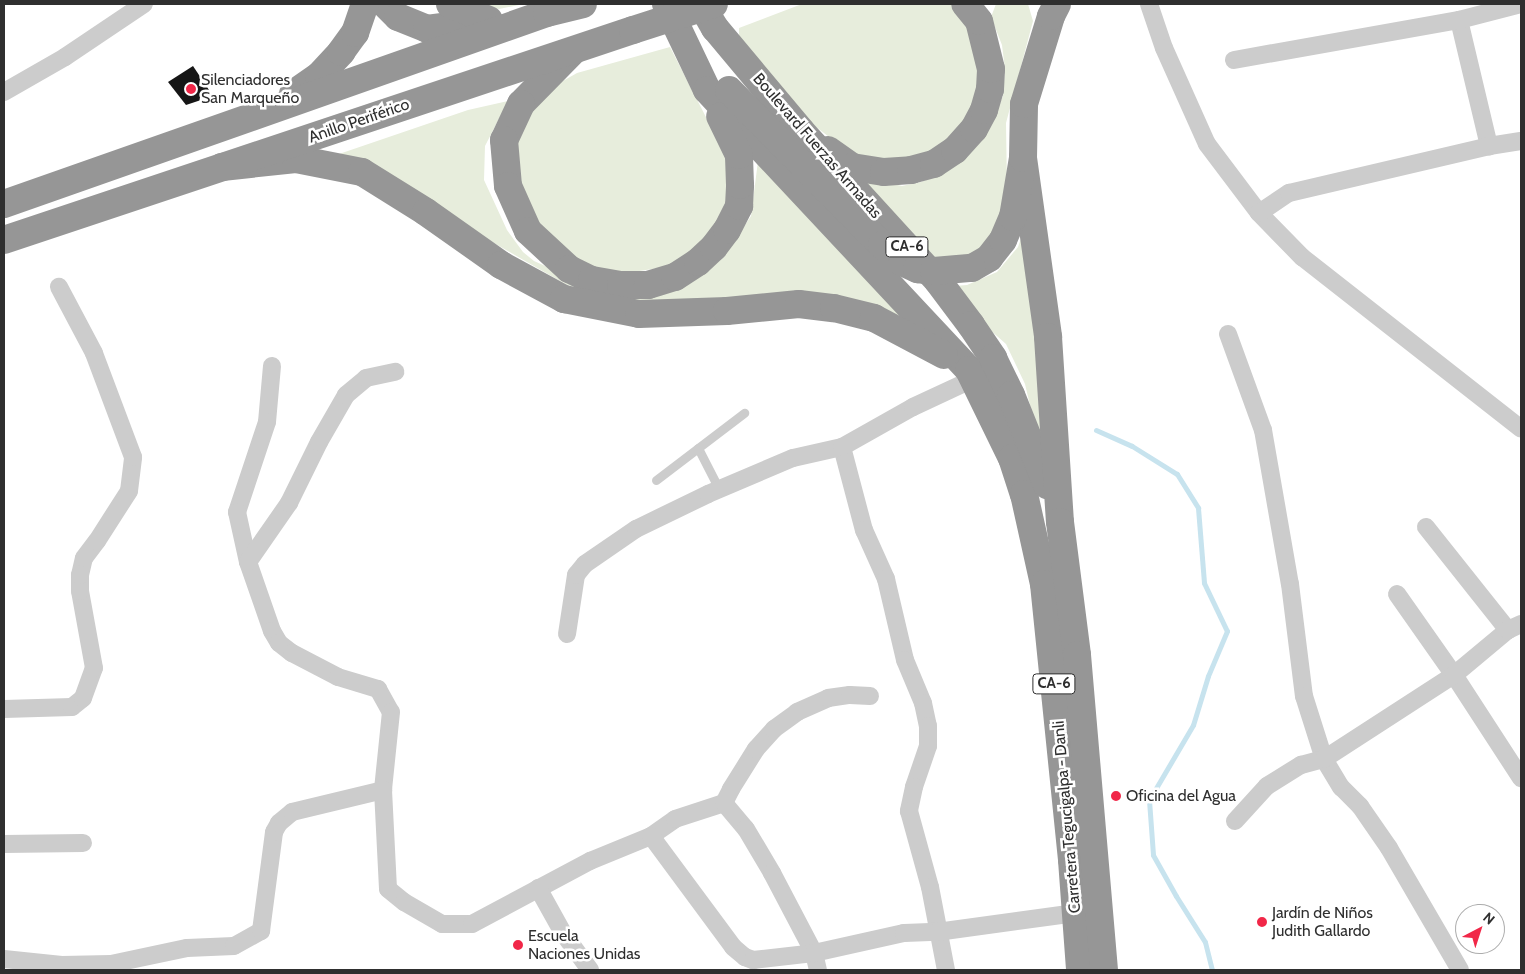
<!DOCTYPE html>
<html>
<head>
<meta charset="utf-8">
<style>
	body { margin:0 }
	#map { position:relative; width:1525px; height:974px; overflow:hidden; background:#fff; font-family:Cabin,sans-serif }
	div>[style] { position:absolute }
	.green>* { inset:0; background:#e7eddc }
	.stream>* { height:5px; margin:-2.5px; padding:0 2.5px; transform-origin:2.5px; border-radius:2.5px; background:#c7e3ee }
	.building>* { inset:0; background:#161616 }
	.lane>* { height:9px; margin:-4.5px; padding:0 4.5px; transform-origin:4.5px; border-radius:4.5px; background:#ccc }
	.street>* { height:18px; margin:-9px; padding:0 9px; transform-origin:9px; border-radius:9px; background:#ccc }
	.highway>* { height:28px; margin:-14px; padding:0 14px; transform-origin:14px; border-radius:14px; background:#969696 }
	.highway-bridge>* { height:28px; margin:-14px; padding:0 14px; transform-origin:14px; border-radius:14px; background:#969696 }
	.dots>* { width:14px; height:14px; translate:-50% -50%; box-sizing:border-box; border:2px solid #fff; border-radius:50% }
	span { translate:-50% -50%; white-space:nowrap; text-align:center; line-height:1.15; -webkit-text-stroke:5px #fff; paint-order:stroke }
	.shield-label span { padding:1px 4px; background:#fff; border:1px solid; border-radius:4px; -webkit-text-stroke-width:0 }
	.shield-label { font-size:15px; color:#2f2f2f; font-weight:700 }
	.poi-label { font-size:16px; color:#2f2f2f }
	.left { translate:0 -50%; text-align:left }
	.street-label { font-size:16px; color:#2f2f2f }
	.frame { position:absolute; inset:0; border:5px solid #2f2f2f; pointer-events:none }
	.north { position:absolute; left:1455px; top:904px; width:50px; height:50px; box-sizing:border-box; background:#fff; border:1px solid #acacac; border-radius:50%; rotate:40deg; font-size:14px; font-weight:700; line-height:20px; text-align:center; color:#2f2f2f }
	.north::after { content:''; display:block; margin:auto; width:18px; height:22px; background:#f12748; clip-path:polygon(50% 0,100% 100%,50% 72%,0 100%) }
</style>
</head>
<body>
<div id="map">
	<div class="green">
		<div style="clip-path:polygon(462px 4px,524px 4px,499px 9px)"></div>
		<div style="clip-path:polygon(802px 4px,956px 4px,961px 8px,981px 59px,975px 108px,941px 149px,912px 161px,872px 161px,850px 153px,807px 120px,739px 42px,739px 28px)"></div>
		<div style="clip-path:polygon(996px 4px,1028px 4px,1033px 21px,1006px 123px,1007px 189px,990px 248px,939px 267px,848px 173px,902px 186px,921px 182px,941px 173px,991px 122px,1003px 96px,1005px 69px,1002px 45px,991px 17px)"></div>
		<div style="clip-path:polygon(670px 47px,729px 162px,732px 190px,721px 230px,679px 265px,626px 273px,604px 271px,582px 263px,552px 245px,518px 193px,516px 136px,526px 112px,547px 90px,577px 73px)"></div>
		<div style="clip-path:polygon(508px 101px,485px 146px,484px 180px,507px 230px,523px 252px,534px 261px,572px 278px,684px 286px,723px 258px,751px 216px,758px 161px,915px 326px,631px 305px,567px 285px,339px 154px,468px 110px)"></div>
		<div style="clip-path:polygon(1029px 216px,1046px 431px,1037px 435px,1025px 384px,1006px 344px,989px 329px,954px 286px,967px 285px,997px 272px,1018px 247px)"></div>
	</div>
	<div class="stream">
		<div style="left:1096px;top:430px;width:39px;rotate:24deg"></div>
		<div style="left:1132px;top:446px;width:53px;rotate:31.9deg"></div>
		<div style="left:1177px;top:474px;width:40px;rotate:58deg"></div>
		<div style="left:1198px;top:508px;width:75px;rotate:85.4deg"></div>
		<div style="left:1204px;top:583px;width:53px;rotate:64.4deg"></div>
		<div style="left:1227px;top:631px;width:49px;rotate:112.9deg"></div>
		<div style="left:1208px;top:676px;width:51px;rotate:107deg"></div>
		<div style="left:1193px;top:725px;width:87px;rotate:120.4deg"></div>
		<div style="left:1149px;top:800px;width:55px;rotate:85.8deg"></div>
		<div style="left:1153px;top:855px;width:47px;rotate:60.7deg"></div>
		<div style="left:1176px;top:896px;width:54px;rotate:57.8deg"></div>
		<div style="left:1205px;top:942px;width:29px;rotate:76deg"></div>
	</div>
	<div class="building">
		<div style="clip-path:polygon(193px 66px,213px 96px,186px 105px,168px 82px)"></div>
	</div>
	<div class="lane">
		<div style="left:698px;top:448px;width:46px;rotate:62.9deg"></div>
		<div style="left:656px;top:480px;width:111px;rotate:-37.3deg"></div>
	</div>
	<div class="street">
		<div style="left:1149px;top:4px;width:46px;rotate:71.2deg"></div>
		<div style="left:1164px;top:48px;width:105px;rotate:65.9deg"></div>
		<div style="left:1207px;top:144px;width:86px;rotate:53deg"></div>
		<div style="left:1259px;top:213px;width:62px;rotate:45.7deg"></div>
		<div style="left:1302px;top:257px;width:278px;rotate:38.1deg"></div>
		<div style="left:1459px;top:20px;width:130px;rotate:76.6deg"></div>
		<div style="left:1234px;top:60px;width:229px;rotate:-10.1deg"></div>
		<div style="left:1459px;top:20px;width:64px;rotate:-14.5deg"></div>
		<div style="left:4px;top:92px;width:70px;rotate:-29.8deg"></div>
		<div style="left:65px;top:57px;width:95px;rotate:-33.9deg"></div>
		<div style="left:1259px;top:213px;width:36px;rotate:-34deg"></div>
		<div style="left:1289px;top:193px;width:205px;rotate:-13.2deg"></div>
		<div style="left:1489px;top:146px;width:32px;rotate:-9deg"></div>
		<div style="left:1228px;top:334px;width:102px;rotate:70deg"></div>
		<div style="left:1263px;top:430px;width:156px;rotate:80.1deg"></div>
		<div style="left:1290px;top:584px;width:113px;rotate:82.9deg"></div>
		<div style="left:1304px;top:696px;width:66px;rotate:72.4deg"></div>
		<div style="left:1324px;top:759px;width:33px;rotate:59deg"></div>
		<div style="left:1341px;top:787px;width:27px;rotate:45deg"></div>
		<div style="left:1360px;top:806px;width:51px;rotate:55.4deg"></div>
		<div style="left:1389px;top:848px;width:141px;rotate:59.8deg"></div>
		<div style="left:272px;top:366px;width:56px;rotate:95.1deg"></div>
		<div style="left:267px;top:422px;width:95px;rotate:108.4deg"></div>
		<div style="left:237px;top:512px;width:51px;rotate:77.6deg"></div>
		<div style="left:248px;top:562px;width:73px;rotate:70.8deg"></div>
		<div style="left:272px;top:631px;width:14px;rotate:60deg"></div>
		<div style="left:279px;top:643px;width:16px;rotate:38deg"></div>
		<div style="left:292px;top:653px;width:52px;rotate:27.6deg"></div>
		<div style="left:338px;top:677px;width:42px;rotate:16.7deg"></div>
		<div style="left:378px;top:689px;width:26px;rotate:61deg"></div>
		<div style="left:391px;top:712px;width:78px;rotate:95.9deg"></div>
		<div style="left:383px;top:790px;width:99px;rotate:87.1deg"></div>
		<div style="left:388px;top:889px;width:21px;rotate:39deg"></div>
		<div style="left:404px;top:902px;width:44px;rotate:30.1deg"></div>
		<div style="left:442px;top:924px;width:30px"></div>
		<div style="left:472px;top:924px;width:134px;rotate:-28.1deg"></div>
		<div style="left:590px;top:861px;width:66px;rotate:-22.3deg"></div>
		<div style="left:651px;top:836px;width:29px;rotate:-35deg"></div>
		<div style="left:675px;top:819px;width:52px;rotate:-18.1deg"></div>
		<div style="left:724px;top:803px;width:16px;rotate:-63deg"></div>
		<div style="left:731px;top:789px;width:47px;rotate:-58deg"></div>
		<div style="left:756px;top:749px;width:27px;rotate:-48deg"></div>
		<div style="left:774px;top:729px;width:29px;rotate:-36deg"></div>
		<div style="left:797px;top:712px;width:34px;rotate:-24deg"></div>
		<div style="left:828px;top:698px;width:22px;rotate:-8deg"></div>
		<div style="left:850px;top:695px;width:20px;rotate:3deg"></div>
		<div style="left:842px;top:447px;width:86px;rotate:75.2deg"></div>
		<div style="left:864px;top:530px;width:54px;rotate:65.8deg"></div>
		<div style="left:886px;top:579px;width:83px;rotate:76.8deg"></div>
		<div style="left:905px;top:660px;width:47px;rotate:67.3deg"></div>
		<div style="left:923px;top:703px;width:24px;rotate:78deg"></div>
		<div style="left:928px;top:726px;width:20px;rotate:90deg"></div>
		<div style="left:928px;top:746px;width:43px;rotate:108.9deg"></div>
		<div style="left:914px;top:787px;width:25px;rotate:102deg"></div>
		<div style="left:909px;top:811px;width:79px;rotate:74.6deg"></div>
		<div style="left:930px;top:887px;width:85px;rotate:79.1deg"></div>
		<div style="left:1426px;top:527px;width:132px;rotate:51.5deg"></div>
		<div style="left:248px;top:562px;width:72px;rotate:-55.2deg"></div>
		<div style="left:289px;top:503px;width:68px;rotate:-63.8deg"></div>
		<div style="left:319px;top:442px;width:54px;rotate:-60.1deg"></div>
		<div style="left:346px;top:395px;width:26px;rotate:-40deg"></div>
		<div style="left:366px;top:378px;width:30px;rotate:-12deg"></div>
		<div style="left:1397px;top:594px;width:99px;rotate:54.9deg"></div>
		<div style="left:1454px;top:675px;width:123px;rotate:57deg"></div>
		<div style="left:567px;top:634px;width:60px;rotate:-81.3deg"></div>
		<div style="left:576px;top:575px;width:14px;rotate:-51deg"></div>
		<div style="left:585px;top:564px;width:62px;rotate:-34.5deg"></div>
		<div style="left:636px;top:529px;width:80px;rotate:-25.9deg"></div>
		<div style="left:708px;top:494px;width:92px;rotate:-23deg"></div>
		<div style="left:793px;top:458px;width:50px;rotate:-12.7deg"></div>
		<div style="left:842px;top:447px;width:81px;rotate:-29.4deg"></div>
		<div style="left:913px;top:407px;width:66px;rotate:-25deg"></div>
		<div style="left:4px;top:709px;width:68px;rotate:-1.7deg"></div>
		<div style="left:72px;top:707px;width:14px;rotate:-39deg"></div>
		<div style="left:83px;top:698px;width:32px;rotate:-70deg"></div>
		<div style="left:94px;top:668px;width:78px;rotate:-100.3deg"></div>
		<div style="left:80px;top:591px;width:16px;rotate:-90deg"></div>
		<div style="left:80px;top:575px;width:17px;rotate:-77deg"></div>
		<div style="left:84px;top:558px;width:21px;rotate:-53deg"></div>
		<div style="left:97px;top:541px;width:59px;rotate:-57.4deg"></div>
		<div style="left:129px;top:491px;width:34px;rotate:-83deg"></div>
		<div style="left:133px;top:457px;width:111px;rotate:-110.6deg"></div>
		<div style="left:94px;top:353px;width:75px;rotate:-117.9deg"></div>
		<div style="left:724px;top:803px;width:34px;rotate:50deg"></div>
		<div style="left:746px;top:829px;width:51px;rotate:59.4deg"></div>
		<div style="left:772px;top:873px;width:90px;rotate:62.3deg"></div>
		<div style="left:814px;top:953px;width:17px;rotate:77deg"></div>
		<div style="left:1235px;top:821px;width:47px;rotate:-47.6deg"></div>
		<div style="left:1267px;top:786px;width:40px;rotate:-32deg"></div>
		<div style="left:1301px;top:765px;width:24px;rotate:-15deg"></div>
		<div style="left:1324px;top:759px;width:155px;rotate:-32.9deg"></div>
		<div style="left:1454px;top:675px;width:70px;rotate:-39.8deg"></div>
		<div style="left:1508px;top:630px;width:14px;rotate:-25deg"></div>
		<div style="left:651px;top:836px;width:138px;rotate:53.5deg"></div>
		<div style="left:733px;top:947px;width:16px;rotate:40deg"></div>
		<div style="left:745px;top:957px;width:9px;rotate:21deg"></div>
		<div style="left:753px;top:960px;width:61px;rotate:-6.5deg"></div>
		<div style="left:814px;top:953px;width:92px;rotate:-12.5deg"></div>
		<div style="left:904px;top:933px;width:33px;rotate:-2deg"></div>
		<div style="left:937px;top:932px;width:140px;rotate:-7.8deg"></div>
		<div style="left:4px;top:844px;width:79px;rotate:-0.7deg"></div>
		<div style="left:538px;top:888px;width:51px;rotate:60.9deg"></div>
		<div style="left:563px;top:933px;width:46px;rotate:53.9deg"></div>
		<div style="left:4px;top:959px;width:58px;rotate:5.9deg"></div>
		<div style="left:62px;top:965px;width:49px;rotate:-1.2deg"></div>
		<div style="left:111px;top:964px;width:78px;rotate:-11.9deg"></div>
		<div style="left:187px;top:948px;width:47px;rotate:-2.4deg"></div>
		<div style="left:234px;top:946px;width:31px;rotate:-29deg"></div>
		<div style="left:261px;top:931px;width:100px;rotate:-82.5deg"></div>
		<div style="left:274px;top:832px;width:10px;rotate:-61deg"></div>
		<div style="left:279px;top:823px;width:17px;rotate:-40deg"></div>
		<div style="left:292px;top:812px;width:94px;rotate:-13.6deg"></div>
	</div>
	<div class="highway">
		<div style="left:385px;top:4px;width:18px;rotate:45deg"></div>
		<div style="left:398px;top:17px;width:31px;rotate:22deg"></div>
		<div style="left:427px;top:29px;width:62px;rotate:-7.5deg"></div>
		<div style="left:450px;top:4px;width:42px;rotate:22.3deg"></div>
		<div style="left:666px;top:4px;width:95px;rotate:64.5deg"></div>
		<div style="left:707px;top:90px;width:383px;rotate:46.9deg"></div>
		<div style="left:969px;top:370px;width:98px;rotate:64deg"></div>
		<div style="left:1012px;top:458px;width:38px;rotate:72deg"></div>
		<div style="left:1024px;top:494px;width:92px;rotate:77.5deg"></div>
		<div style="left:1044px;top:584px;width:277px;rotate:84.2deg"></div>
		<div style="left:1072px;top:860px;width:110px;rotate:85.8deg"></div>
		<div style="left:701px;top:4px;width:28px;rotate:60deg"></div>
		<div style="left:715px;top:28px;width:134px;rotate:50.1deg"></div>
		<div style="left:801px;top:131px;width:203px;rotate:47.6deg"></div>
		<div style="left:938px;top:281px;width:55px;rotate:53.1deg"></div>
		<div style="left:971px;top:325px;width:40px;rotate:56deg"></div>
		<div style="left:993px;top:358px;width:41px;rotate:64.1deg"></div>
		<div style="left:1011px;top:395px;width:97px;rotate:68.2deg"></div>
		<div style="left:573px;top:51px;width:74px;rotate:134.5deg"></div>
		<div style="left:521px;top:104px;width:40px;rotate:115deg"></div>
		<div style="left:504px;top:140px;width:46px;rotate:85deg"></div>
		<div style="left:508px;top:186px;width:49px;rotate:66deg"></div>
		<div style="left:528px;top:231px;width:56px;rotate:42.8deg"></div>
		<div style="left:569px;top:269px;width:25px;rotate:26deg"></div>
		<div style="left:592px;top:280px;width:29px;rotate:10deg"></div>
		<div style="left:621px;top:285px;width:27px"></div>
		<div style="left:648px;top:285px;width:28px;rotate:-17deg"></div>
		<div style="left:675px;top:277px;width:27px;rotate:-33deg"></div>
		<div style="left:698px;top:262px;width:22px;rotate:-43deg"></div>
		<div style="left:714px;top:247px;width:21px;rotate:-53deg"></div>
		<div style="left:727px;top:230px;width:27px;rotate:-63deg"></div>
		<div style="left:739px;top:206px;width:21px;rotate:-87deg"></div>
		<div style="left:740px;top:185px;width:30px;rotate:-92deg"></div>
		<div style="left:739px;top:155px;width:43px;rotate:-116deg"></div>
		<div style="left:293px;top:94px;width:32px;rotate:-35deg"></div>
		<div style="left:319px;top:76px;width:33px;rotate:-47deg"></div>
		<div style="left:341px;top:52px;width:24px;rotate:-54deg"></div>
		<div style="left:355px;top:33px;width:31px;rotate:-71deg"></div>
		<div style="left:828px;top:150px;width:29px;rotate:35deg"></div>
		<div style="left:852px;top:167px;width:32px;rotate:9deg"></div>
		<div style="left:884px;top:172px;width:27px;rotate:-4deg"></div>
		<div style="left:911px;top:170px;width:24px;rotate:-15deg"></div>
		<div style="left:934px;top:164px;width:25px;rotate:-34deg"></div>
		<div style="left:955px;top:150px;width:28px;rotate:-48deg"></div>
		<div style="left:974px;top:129px;width:21px;rotate:-62deg"></div>
		<div style="left:984px;top:110px;width:22px;rotate:-74deg"></div>
		<div style="left:990px;top:89px;width:20px;rotate:-87deg"></div>
		<div style="left:991px;top:69px;width:49px;rotate:-104deg"></div>
		<div style="left:979px;top:21px;width:22px;rotate:-129deg"></div>
		<div style="left:1023px;top:158px;width:181px;rotate:82deg"></div>
		<div style="left:1048px;top:337px;width:185px;rotate:86.3deg"></div>
		<div style="left:1060px;top:522px;width:134px;rotate:82.7deg"></div>
		<div style="left:1077px;top:655px;width:316px;rotate:85.1deg"></div>
		<div style="left:222px;top:167px;width:74px;rotate:-6.2deg"></div>
		<div style="left:296px;top:159px;width:67px;rotate:11.1deg"></div>
		<div style="left:362px;top:172px;width:75px;rotate:32deg"></div>
		<div style="left:426px;top:212px;width:92px;rotate:35.2deg"></div>
		<div style="left:501px;top:265px;width:72px;rotate:28.4deg"></div>
		<div style="left:564px;top:299px;width:76px;rotate:11.3deg"></div>
		<div style="left:639px;top:314px;width:88px;rotate:-2deg"></div>
		<div style="left:727px;top:311px;width:72px;rotate:-5.6deg"></div>
		<div style="left:799px;top:304px;width:35px;rotate:7deg"></div>
		<div style="left:834px;top:308px;width:41px;rotate:14deg"></div>
		<div style="left:874px;top:318px;width:79px;rotate:27.9deg"></div>
		<div style="left:4px;top:204px;width:576px;rotate:-19.38deg"></div>
		<div style="left:547px;top:13px;width:37px;rotate:-14deg"></div>
		<div style="left:4px;top:240px;width:663px;rotate:-18.46deg"></div>
		<div style="left:972px;top:268px;width:20px;rotate:-30deg"></div>
		<div style="left:989px;top:258px;width:23px;rotate:-52deg"></div>
		<div style="left:1003px;top:240px;width:25px;rotate:-67deg"></div>
		<div style="left:1013px;top:217px;width:60px;rotate:-80.4deg"></div>
		<div style="left:1023px;top:158px;width:54px;rotate:-88.9deg"></div>
		<div style="left:1024px;top:104px;width:92px;rotate:-72.9deg"></div>
		<div style="left:1051px;top:16px;width:13px;rotate:-63deg"></div>
	</div>
	<div class="highway-bridge">
		<div style="left:633px;top:30px;width:85px;rotate:-17.8deg"></div>
		<div style="left:729px;top:90px;width:218px;rotate:45.4deg"></div>
		<div style="left:882px;top:245px;width:26px;rotate:40deg"></div>
		<div style="left:902px;top:262px;width:17px;rotate:25deg"></div>
		<div style="left:917px;top:269px;width:17px;rotate:7deg"></div>
		<div style="left:934px;top:271px;width:38px;rotate:-5deg"></div>
	</div>
	<div class="dots">
		<div style="left:191px;top:89px;background:#f12748"></div>
		<div style="left:1116px;top:796px;background:#f12748"></div>
		<div style="left:1262px;top:922px;background:#f12748"></div>
		<div style="left:518px;top:945px;background:#f12748"></div>
	</div>
	<div class="shield-label">
		<span style="left:907px;top:247px">CA-6</span>
		<span style="left:1054px;top:684px">CA-6</span>
	</div>
	<div class="poi-label">
		<span class="left" style="left:201px;top:89px">Silenciadores<br>San Marqueño</span>
		<span class="left" style="left:1126px;top:796px">Oficina del Agua</span>
		<span class="left" style="left:1272px;top:922px">Jardín de Niños<br>Judith Gallardo</span>
		<span class="left" style="left:528px;top:945px">Escuela<br>Naciones Unidas</span>
	</div>
	<div class="street-label">
		<span style="left:359px;top:121px;rotate:-19deg">Anillo Periférico</span>
		<span style="left:817px;top:146px;rotate:49deg">Boulevard Fuerzas Armadas</span>
		<span style="left:1067px;top:817px;rotate:-95deg">Carretera Tegucigalpa - Danli</span>
	</div>
	<div class="frame"></div>
	<div class="north">N</div>
</div>
</body>
</html>
